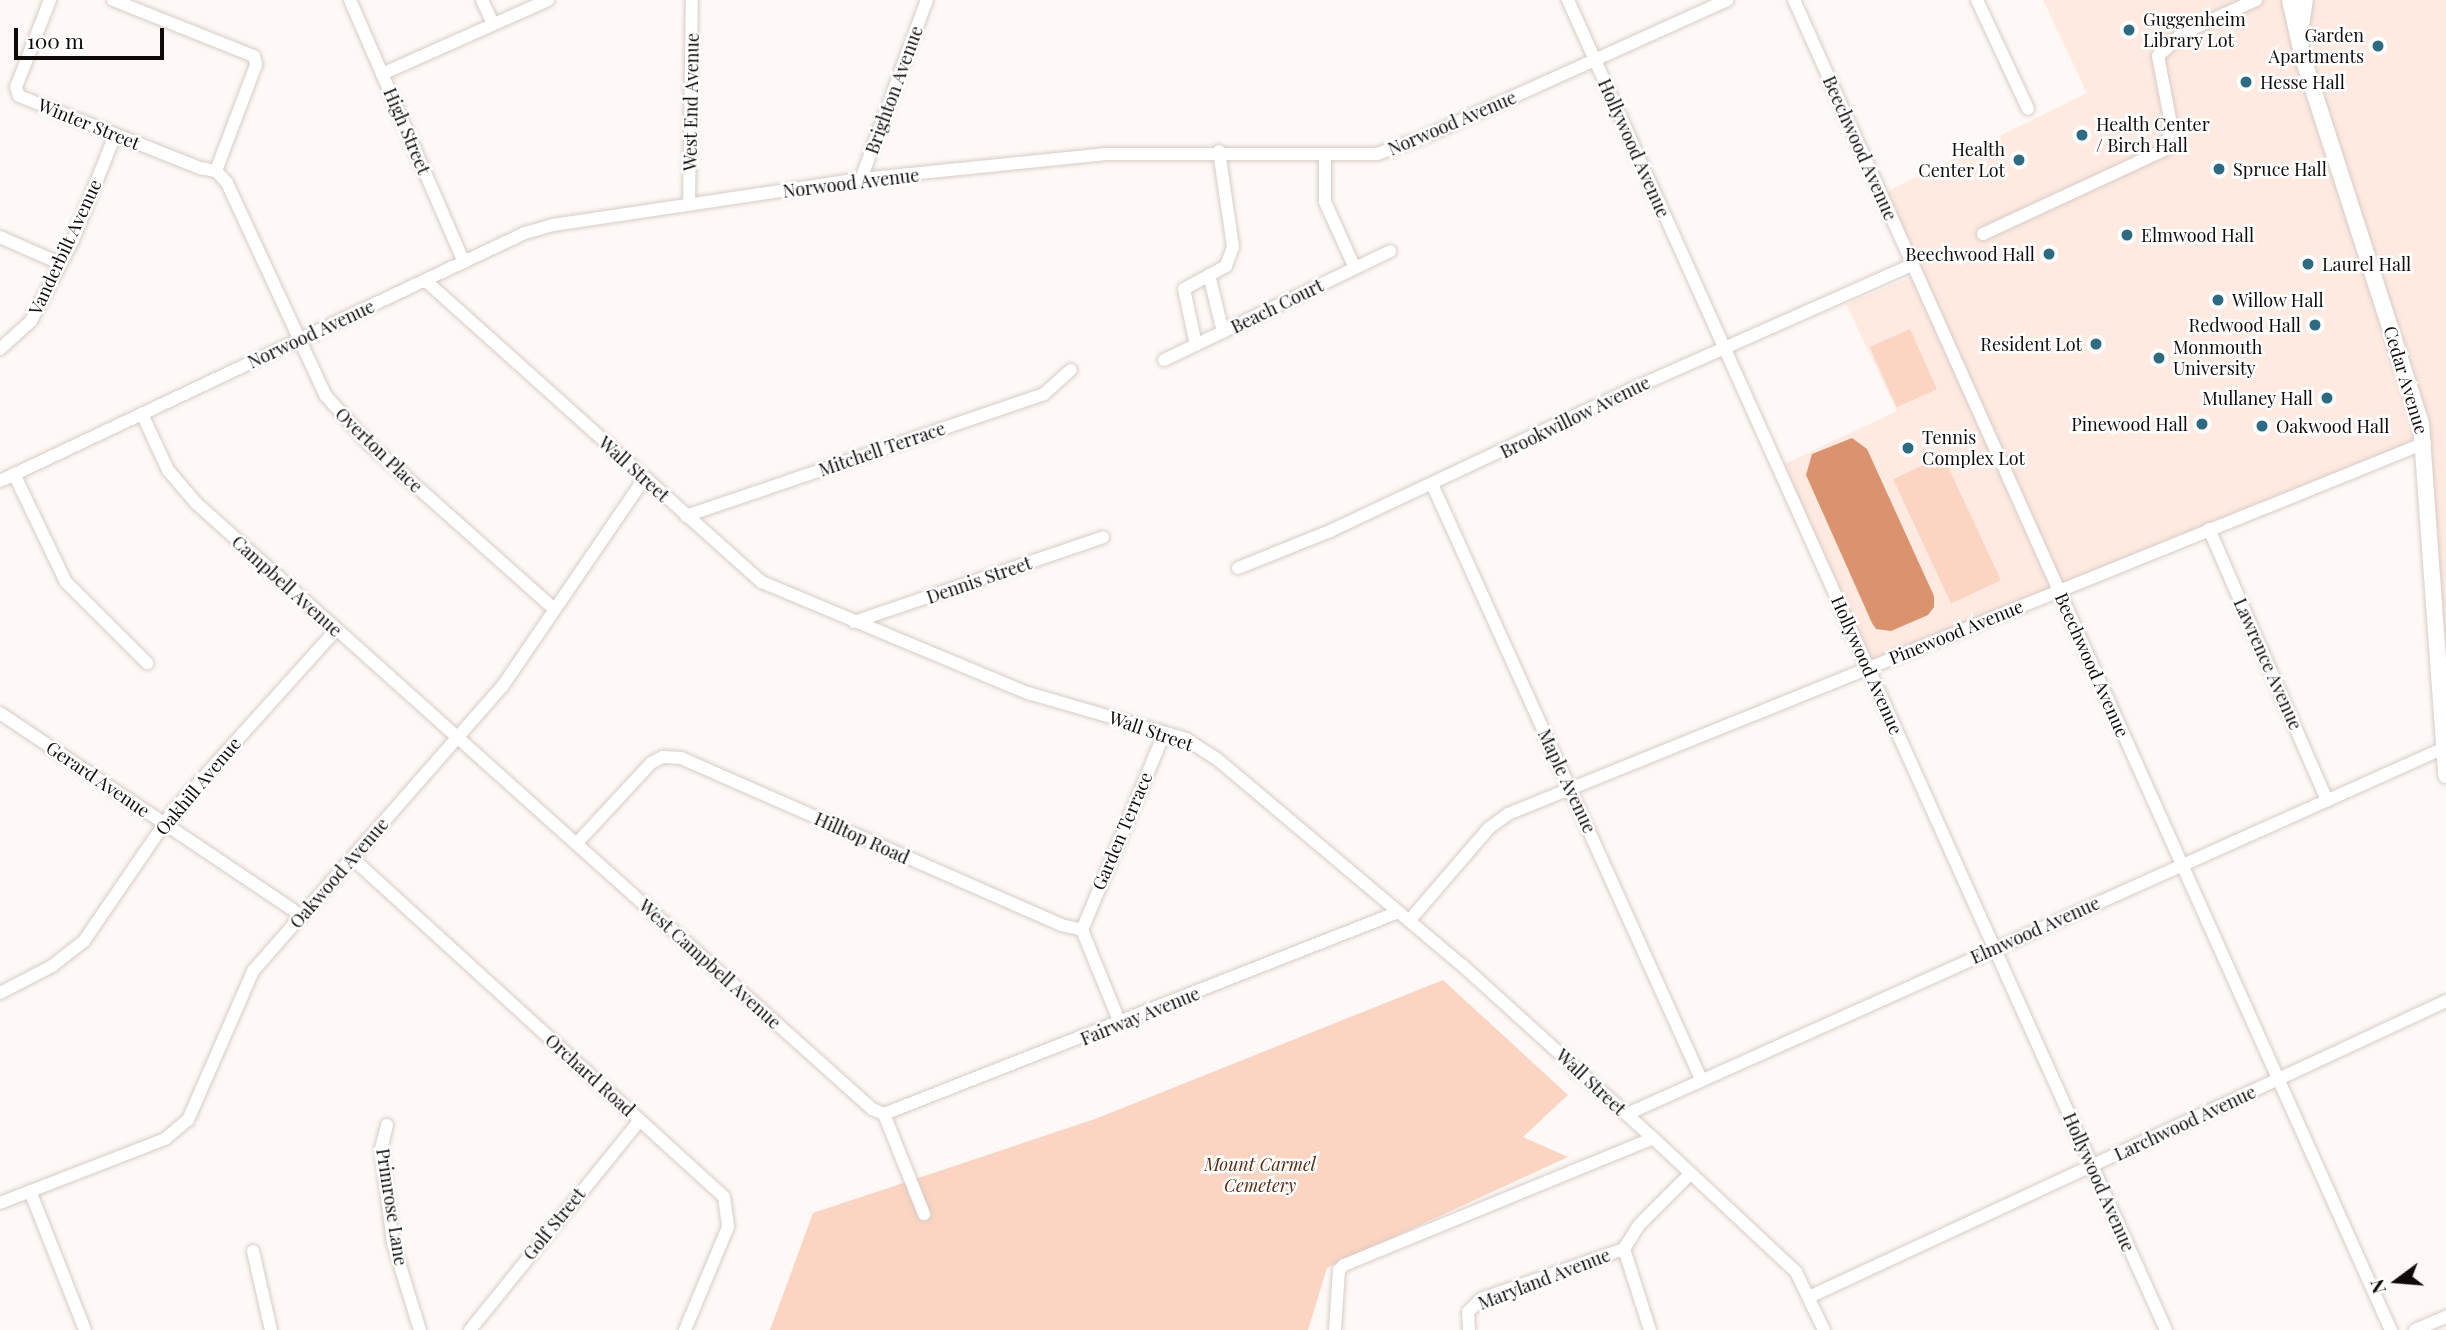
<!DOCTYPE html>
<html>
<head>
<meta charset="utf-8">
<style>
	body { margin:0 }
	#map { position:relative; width:2446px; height:1330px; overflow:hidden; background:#fef9f7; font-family:"Playfair Display",serif }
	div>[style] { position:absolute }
	.built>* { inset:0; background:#feeae1 }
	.green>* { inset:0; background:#fbd4c2; transform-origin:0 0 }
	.water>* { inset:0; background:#da926f }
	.roads { filter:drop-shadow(0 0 2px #d7ccc6) drop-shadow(0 0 2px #d7ccc6) }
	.minor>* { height:12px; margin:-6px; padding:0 6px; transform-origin:6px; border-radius:6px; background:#fff }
	.major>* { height:16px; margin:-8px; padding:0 8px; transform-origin:8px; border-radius:8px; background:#fff }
	.dots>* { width:19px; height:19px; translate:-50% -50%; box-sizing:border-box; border:4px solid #fff; border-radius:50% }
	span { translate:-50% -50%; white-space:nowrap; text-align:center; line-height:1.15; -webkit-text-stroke:5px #fff; paint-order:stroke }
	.poi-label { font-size:18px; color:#0f0b09 }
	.left { translate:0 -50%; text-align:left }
	.right { translate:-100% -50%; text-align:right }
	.street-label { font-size:18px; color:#0f0b09 }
	.park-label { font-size:18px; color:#5b2c13; font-style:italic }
	.north { position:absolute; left:2362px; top:1246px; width:70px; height:70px; -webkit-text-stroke:5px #fff; paint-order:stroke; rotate:254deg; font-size:19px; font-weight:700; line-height:28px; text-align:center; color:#0f0b09 }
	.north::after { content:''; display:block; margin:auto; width:24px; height:32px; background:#0f0b09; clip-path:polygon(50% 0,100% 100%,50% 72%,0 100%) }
	.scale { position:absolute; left:14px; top:28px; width:150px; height:32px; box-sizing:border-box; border:4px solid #0f0b09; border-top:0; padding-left:9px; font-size:21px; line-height:24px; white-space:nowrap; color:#0f0b09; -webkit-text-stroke:5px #fff; paint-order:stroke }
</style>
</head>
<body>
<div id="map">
	<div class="built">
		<div style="clip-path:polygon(2043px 0,2446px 0,2446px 730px,2424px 444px,1868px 668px,1778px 467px,1897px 411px,1846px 304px,1916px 275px,1880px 195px,2087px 93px)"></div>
	</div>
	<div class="green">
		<div style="left:1910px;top:329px;width:66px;height:44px;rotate:66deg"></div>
		<div style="left:1943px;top:456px;width:137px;height:55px;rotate:65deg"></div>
		<div style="clip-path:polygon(1443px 980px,1568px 1095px,1523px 1137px,1568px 1157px,1327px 1268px,1308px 1330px,770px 1330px,813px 1213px,1095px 1119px)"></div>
	</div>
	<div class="water">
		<div style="clip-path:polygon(1852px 438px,1867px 449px,1934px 596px,1934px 607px,1928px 615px,1891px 631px,1876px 629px,1872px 623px,1806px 475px,1812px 454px)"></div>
	</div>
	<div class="roads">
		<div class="minor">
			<div style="left:50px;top:0;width:93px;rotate:111.3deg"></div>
			<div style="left:16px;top:87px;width:9px;rotate:72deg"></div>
			<div style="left:19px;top:96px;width:195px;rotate:21.7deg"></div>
			<div style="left:200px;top:168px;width:16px;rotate:11deg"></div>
			<div style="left:113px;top:0;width:152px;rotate:21.7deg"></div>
			<div style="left:254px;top:56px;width:9px;rotate:77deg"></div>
			<div style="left:256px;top:65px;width:113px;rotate:110.7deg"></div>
			<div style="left:216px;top:171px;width:16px;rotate:47deg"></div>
			<div style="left:227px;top:183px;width:235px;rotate:65.1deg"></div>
			<div style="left:326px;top:396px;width:64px;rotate:48.1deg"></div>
			<div style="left:369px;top:444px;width:248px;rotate:41.7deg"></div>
			<div style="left:350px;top:0;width:286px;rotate:66.5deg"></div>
			<div style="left:482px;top:0;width:26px;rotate:65deg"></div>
			<div style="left:1568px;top:0;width:1458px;rotate:65.79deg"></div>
			<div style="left:1794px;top:0;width:1458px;rotate:65.83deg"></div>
			<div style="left:1977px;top:0;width:120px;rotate:64.9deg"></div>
			<div style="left:382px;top:74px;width:182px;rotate:-24deg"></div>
			<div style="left:1325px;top:154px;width:48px;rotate:90deg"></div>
			<div style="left:1325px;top:202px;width:72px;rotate:65.6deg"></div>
			<div style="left:861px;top:179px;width:191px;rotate:-69.8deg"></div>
			<div style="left:689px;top:205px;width:205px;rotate:-89.2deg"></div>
			<div style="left:1983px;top:234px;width:202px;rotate:-24.9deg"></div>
			<div style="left:2166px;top:149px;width:25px;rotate:-79deg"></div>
			<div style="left:2171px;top:124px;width:69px;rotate:-100.8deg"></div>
			<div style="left:2158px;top:56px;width:34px;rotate:-43deg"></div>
			<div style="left:2183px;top:33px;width:80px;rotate:-24.3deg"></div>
			<div style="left:0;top:237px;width:64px;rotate:23.8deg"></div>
			<div style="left:1209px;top:275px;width:59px;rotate:76.2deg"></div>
			<div style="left:426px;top:281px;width:451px;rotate:41.9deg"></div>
			<div style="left:762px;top:582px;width:288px;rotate:22.7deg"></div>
			<div style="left:1028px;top:693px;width:165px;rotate:16.2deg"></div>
			<div style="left:1186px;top:739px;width:37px;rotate:33deg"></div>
			<div style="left:1217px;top:759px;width:320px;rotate:40.1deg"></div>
			<div style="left:1462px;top:965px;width:258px;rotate:42.2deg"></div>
			<div style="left:1653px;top:1138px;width:196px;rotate:43.1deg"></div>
			<div style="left:1796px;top:1272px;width:64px;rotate:64.2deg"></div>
			<div style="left:1196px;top:345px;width:57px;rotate:-102.1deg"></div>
			<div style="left:1184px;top:289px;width:48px;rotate:-28.7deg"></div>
			<div style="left:1226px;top:266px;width:20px;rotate:-70deg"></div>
			<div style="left:1233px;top:247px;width:97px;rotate:-98.3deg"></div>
			<div style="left:0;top:349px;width:42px;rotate:-42.1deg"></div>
			<div style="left:31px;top:321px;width:91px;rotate:-62.6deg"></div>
			<div style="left:73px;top:240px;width:113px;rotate:-68.2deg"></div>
			<div style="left:1164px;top:360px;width:251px;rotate:-25.7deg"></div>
			<div style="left:142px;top:414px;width:62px;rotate:65.1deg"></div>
			<div style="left:168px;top:470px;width:43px;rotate:49.7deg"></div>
			<div style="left:196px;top:503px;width:908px;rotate:41.87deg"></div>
			<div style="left:872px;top:1109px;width:13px;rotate:23deg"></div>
			<div style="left:884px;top:1114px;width:108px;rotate:68.2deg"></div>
			<div style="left:14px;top:474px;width:120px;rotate:64.3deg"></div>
			<div style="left:66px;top:582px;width:115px;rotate:45deg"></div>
			<div style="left:0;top:481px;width:581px;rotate:-25.29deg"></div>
			<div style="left:525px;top:233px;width:29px;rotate:-16deg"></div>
			<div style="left:553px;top:225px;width:311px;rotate:-8.5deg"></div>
			<div style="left:861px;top:179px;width:247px;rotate:-5.8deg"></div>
			<div style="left:1107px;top:154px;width:270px"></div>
			<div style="left:1377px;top:154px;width:50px;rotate:-19.9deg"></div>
			<div style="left:1424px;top:137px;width:333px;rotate:-24.3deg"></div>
			<div style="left:1432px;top:484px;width:653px;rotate:65.67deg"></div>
			<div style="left:686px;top:516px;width:378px;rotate:-18.8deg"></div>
			<div style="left:1044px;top:394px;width:36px;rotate:-42deg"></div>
			<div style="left:2209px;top:529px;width:296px;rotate:66.5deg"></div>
			<div style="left:1238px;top:568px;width:99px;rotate:-21.9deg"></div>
			<div style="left:1330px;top:531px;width:336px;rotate:-25.2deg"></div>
			<div style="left:1634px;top:388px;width:304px;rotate:-23.9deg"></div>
			<div style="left:854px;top:622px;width:263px;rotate:-18.8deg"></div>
			<div style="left:0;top:713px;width:362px;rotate:33.9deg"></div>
			<div style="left:577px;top:843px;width:109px;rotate:-47.2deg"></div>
			<div style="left:651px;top:763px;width:13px;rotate:-27deg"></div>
			<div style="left:663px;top:757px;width:18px;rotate:3deg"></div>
			<div style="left:681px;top:758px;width:415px;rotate:23.7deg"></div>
			<div style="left:1061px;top:925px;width:22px;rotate:13deg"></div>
			<div style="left:1082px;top:930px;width:100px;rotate:67.8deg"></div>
			<div style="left:352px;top:858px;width:503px;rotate:42.34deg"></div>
			<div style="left:724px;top:1197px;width:30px;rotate:82deg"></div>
			<div style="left:728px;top:1227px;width:112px;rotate:112.7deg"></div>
			<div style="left:1409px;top:921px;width:123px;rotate:-49.3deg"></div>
			<div style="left:1489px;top:828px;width:24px;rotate:-36deg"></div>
			<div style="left:1508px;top:814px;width:989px;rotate:-22.03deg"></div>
			<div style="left:1082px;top:930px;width:212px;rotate:-67.3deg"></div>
			<div style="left:0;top:993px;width:59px;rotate:-27.4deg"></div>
			<div style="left:52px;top:966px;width:41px;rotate:-38deg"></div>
			<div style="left:84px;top:941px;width:158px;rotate:-55.6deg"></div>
			<div style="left:173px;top:811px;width:244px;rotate:-48deg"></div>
			<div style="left:884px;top:1114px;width:550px;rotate:-21.43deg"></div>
			<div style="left:1627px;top:1114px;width:895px;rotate:-24.13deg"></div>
			<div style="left:387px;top:1125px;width:25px;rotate:104deg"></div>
			<div style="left:381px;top:1149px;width:95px;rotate:82.7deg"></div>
			<div style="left:393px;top:1243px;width:91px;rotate:72.8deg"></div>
			<div style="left:30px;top:1191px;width:149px;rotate:68.4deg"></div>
			<div style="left:0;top:1203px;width:177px;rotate:-21.2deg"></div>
			<div style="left:165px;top:1139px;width:30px;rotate:-40deg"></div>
			<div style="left:188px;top:1120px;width:163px;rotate:-66.4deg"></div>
			<div style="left:253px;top:971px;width:378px;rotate:-48.8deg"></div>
			<div style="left:502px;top:687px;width:252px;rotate:-55.7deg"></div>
			<div style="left:1624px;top:1249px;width:85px;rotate:72.2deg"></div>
			<div style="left:253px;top:1251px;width:81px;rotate:77.2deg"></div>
			<div style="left:1809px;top:1297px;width:702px;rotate:-24.92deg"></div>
			<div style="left:470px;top:1330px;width:270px;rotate:-51deg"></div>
			<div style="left:1335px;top:1330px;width:60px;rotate:-86.2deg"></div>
			<div style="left:1339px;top:1270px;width:7px;rotate:-45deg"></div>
			<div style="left:1344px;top:1265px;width:334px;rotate:-22.3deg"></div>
			<div style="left:1469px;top:1330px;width:18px;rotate:-93deg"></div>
			<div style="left:1468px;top:1312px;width:18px;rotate:-45deg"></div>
			<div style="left:1481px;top:1299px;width:151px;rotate:-19.3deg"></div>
			<div style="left:1624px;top:1249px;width:28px;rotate:-58deg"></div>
			<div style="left:1639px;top:1225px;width:72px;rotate:-45deg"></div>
			<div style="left:2415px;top:1330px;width:34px;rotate:-23deg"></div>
		</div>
		<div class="major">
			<div style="left:2290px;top:0;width:59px;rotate:77.4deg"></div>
			<div style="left:2303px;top:58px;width:384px;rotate:72.1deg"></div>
			<div style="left:2421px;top:423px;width:353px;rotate:85.9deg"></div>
			<div style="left:2301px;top:27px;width:27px;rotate:-82deg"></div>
		</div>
	</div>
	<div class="dots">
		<div style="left:2129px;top:30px;background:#2e6a81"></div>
		<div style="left:2378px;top:46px;background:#2e6a81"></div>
		<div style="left:2246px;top:82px;background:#2e6a81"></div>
		<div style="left:2082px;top:135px;background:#2e6a81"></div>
		<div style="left:2019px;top:160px;background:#2e6a81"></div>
		<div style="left:2219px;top:169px;background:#2e6a81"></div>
		<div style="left:2127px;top:235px;background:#2e6a81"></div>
		<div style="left:2049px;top:254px;background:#2e6a81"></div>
		<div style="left:2308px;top:264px;background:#2e6a81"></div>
		<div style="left:2218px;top:300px;background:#2e6a81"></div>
		<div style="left:2315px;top:325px;background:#2e6a81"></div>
		<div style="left:2096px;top:344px;background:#2e6a81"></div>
		<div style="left:2159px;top:358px;background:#2e6a81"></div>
		<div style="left:2327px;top:398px;background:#2e6a81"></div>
		<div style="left:2202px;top:424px;background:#2e6a81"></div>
		<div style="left:2262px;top:426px;background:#2e6a81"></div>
		<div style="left:1908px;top:448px;background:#2e6a81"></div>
	</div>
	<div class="poi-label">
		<span class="left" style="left:2143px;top:30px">Guggenheim<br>Library Lot</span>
		<span class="right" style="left:2364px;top:46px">Garden<br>Apartments</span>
		<span class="left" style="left:2260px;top:82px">Hesse Hall</span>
		<span class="left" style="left:2096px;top:135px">Health Center<br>/ Birch Hall</span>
		<span class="right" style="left:2005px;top:160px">Health<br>Center Lot</span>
		<span class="left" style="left:2233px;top:169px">Spruce Hall</span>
		<span class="left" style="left:2141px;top:235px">Elmwood Hall</span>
		<span class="right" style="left:2035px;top:254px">Beechwood Hall</span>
		<span class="left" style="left:2322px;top:264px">Laurel Hall</span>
		<span class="left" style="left:2232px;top:300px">Willow Hall</span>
		<span class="right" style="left:2301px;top:325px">Redwood Hall</span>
		<span class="right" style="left:2082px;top:344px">Resident Lot</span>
		<span class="left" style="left:2173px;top:358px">Monmouth<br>University</span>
		<span class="right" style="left:2313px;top:398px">Mullaney Hall</span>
		<span class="right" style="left:2188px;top:424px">Pinewood Hall</span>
		<span class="left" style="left:2276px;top:426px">Oakwood Hall</span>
		<span class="left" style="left:1922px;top:448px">Tennis<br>Complex Lot</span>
	</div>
	<div class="street-label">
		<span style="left:894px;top:90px;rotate:-70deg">Brighton Avenue</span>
		<span style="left:691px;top:102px;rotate:-89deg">West End Avenue</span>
		<span style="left:1452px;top:123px;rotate:-23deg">Norwood Avenue</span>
		<span style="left:89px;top:124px;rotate:22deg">Winter Street</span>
		<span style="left:407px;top:131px;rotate:67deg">High Street</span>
		<span style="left:1634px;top:148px;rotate:66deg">Hollywood Avenue</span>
		<span style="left:1860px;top:148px;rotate:66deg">Beechwood Avenue</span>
		<span style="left:851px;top:183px;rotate:-7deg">Norwood Avenue</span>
		<span style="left:65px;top:247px;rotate:-65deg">Vanderbilt Avenue</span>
		<span style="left:1277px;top:306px;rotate:-26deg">Beach Court</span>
		<span style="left:311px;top:334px;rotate:-25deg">Norwood Avenue</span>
		<span style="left:2406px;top:380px;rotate:73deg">Cedar Avenue</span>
		<span style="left:1575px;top:417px;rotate:-26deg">Brookwillow Avenue</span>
		<span style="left:882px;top:449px;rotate:-19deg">Mitchell Terrace</span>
		<span style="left:379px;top:450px;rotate:44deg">Overton Place</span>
		<span style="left:634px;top:469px;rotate:42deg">Wall Street</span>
		<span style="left:979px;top:580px;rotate:-19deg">Dennis Street</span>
		<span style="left:287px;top:586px;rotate:42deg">Campbell Avenue</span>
		<span style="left:1956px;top:632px;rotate:-22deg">Pinewood Avenue</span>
		<span style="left:2268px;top:664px;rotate:66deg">Lawrence Avenue</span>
		<span style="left:1867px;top:665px;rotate:66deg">Hollywood Avenue</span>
		<span style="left:2092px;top:665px;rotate:66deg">Beechwood Avenue</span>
		<span style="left:1151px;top:731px;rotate:19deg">Wall Street</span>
		<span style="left:98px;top:779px;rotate:34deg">Gerard Avenue</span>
		<span style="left:1567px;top:781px;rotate:65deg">Maple Avenue</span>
		<span style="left:198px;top:786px;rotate:-50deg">Oakhill Avenue</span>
		<span style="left:1122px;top:831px;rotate:-67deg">Garden Terrace</span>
		<span style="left:862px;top:838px;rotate:24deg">Hilltop Road</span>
		<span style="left:339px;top:873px;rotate:-49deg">Oakwood Avenue</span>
		<span style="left:2035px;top:930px;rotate:-24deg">Elmwood Avenue</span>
		<span style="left:710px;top:964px;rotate:42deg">West Campbell Avenue</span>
		<span style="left:1140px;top:1016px;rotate:-22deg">Fairway Avenue</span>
		<span style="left:590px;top:1075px;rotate:42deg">Orchard Road</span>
		<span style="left:1591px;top:1082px;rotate:43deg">Wall Street</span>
		<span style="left:2185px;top:1123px;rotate:-25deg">Larchwood Avenue</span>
		<span style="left:2099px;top:1182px;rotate:66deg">Hollywood Avenue</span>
		<span style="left:392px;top:1207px;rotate:81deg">Primrose Lane</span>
		<span style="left:554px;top:1224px;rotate:-51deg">Golf Street</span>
		<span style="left:1544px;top:1279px;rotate:-21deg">Maryland Avenue</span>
	</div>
	<div class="park-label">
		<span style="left:1260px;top:1175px">Mount Carmel<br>Cemetery</span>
	</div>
	<div class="north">N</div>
	<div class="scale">100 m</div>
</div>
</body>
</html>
